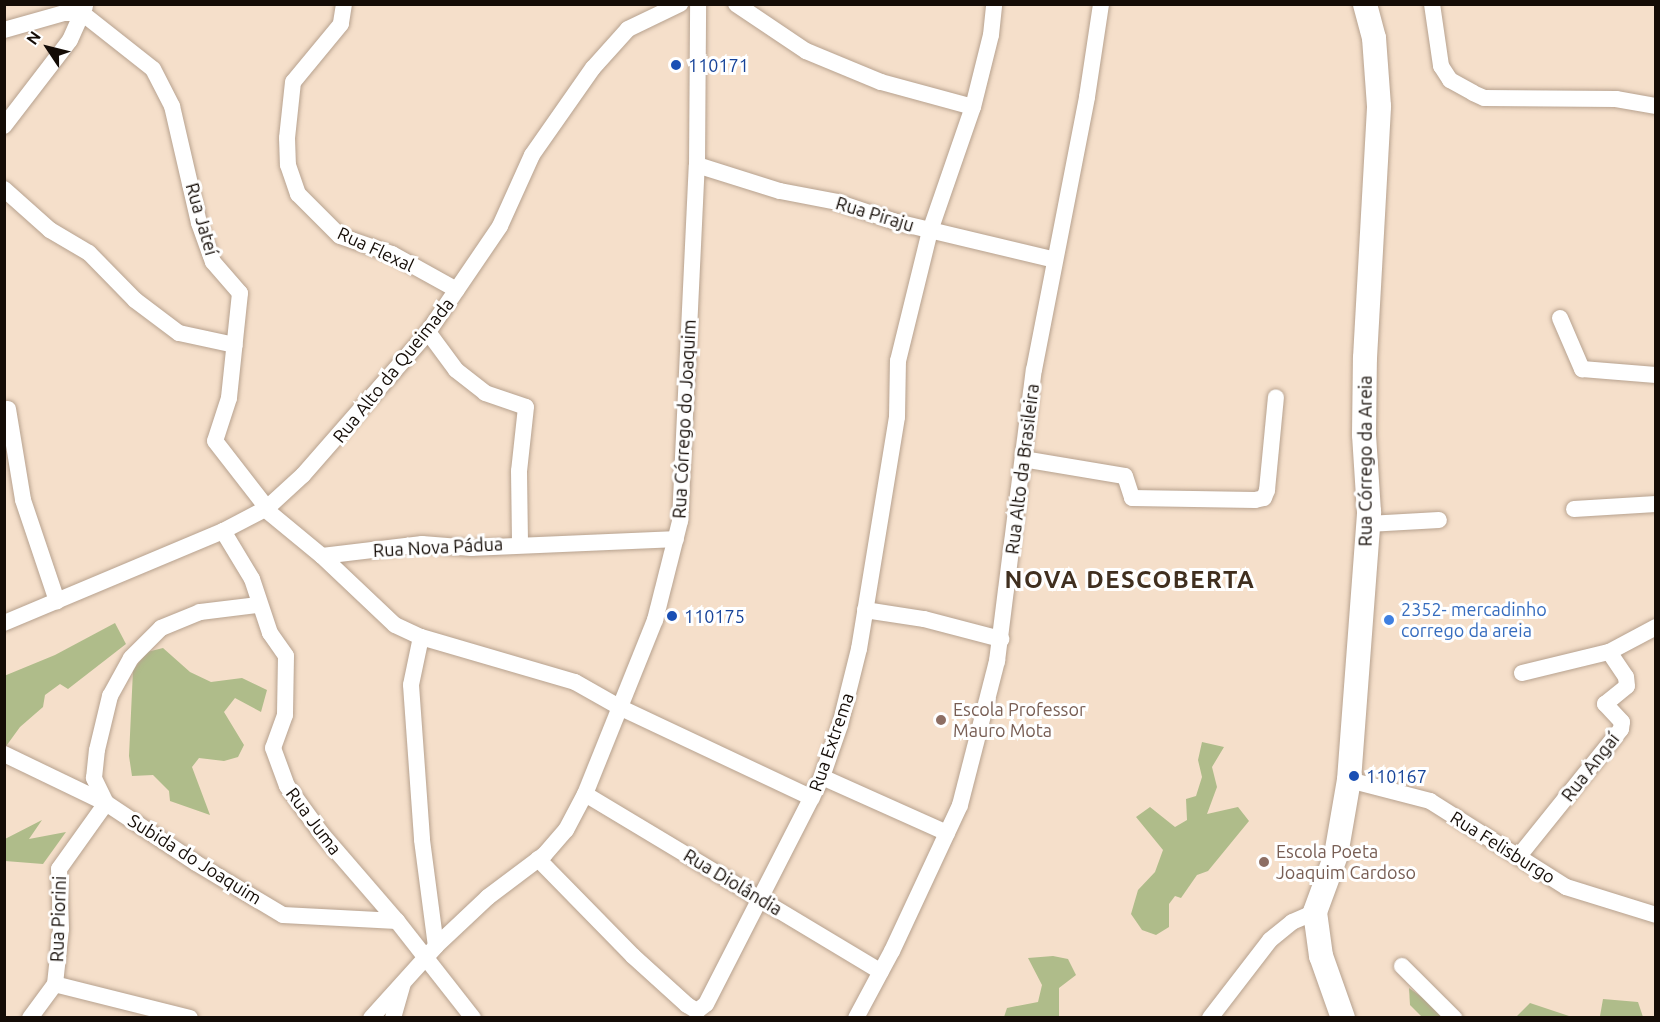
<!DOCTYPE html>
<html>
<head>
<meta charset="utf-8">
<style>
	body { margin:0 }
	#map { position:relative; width:1660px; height:1022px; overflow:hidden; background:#f5dfca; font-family:Ubuntu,sans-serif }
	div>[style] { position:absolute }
	.green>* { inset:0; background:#afbc8a }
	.roads { filter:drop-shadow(0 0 2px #b7a28f) drop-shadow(0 0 2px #b7a28f) }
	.street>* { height:16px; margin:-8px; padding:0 8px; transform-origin:8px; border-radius:8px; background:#fff }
	.secondary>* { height:24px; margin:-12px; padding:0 12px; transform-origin:12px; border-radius:12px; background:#fff }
	.dots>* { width:16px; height:16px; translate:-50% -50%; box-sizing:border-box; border:3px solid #fff; border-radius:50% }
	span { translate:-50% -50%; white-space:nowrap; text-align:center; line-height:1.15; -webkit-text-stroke:6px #fff; paint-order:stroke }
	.transit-label { font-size:18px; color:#164399 }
	.left { translate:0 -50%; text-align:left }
	.street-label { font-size:18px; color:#140c06 }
	.shop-label { font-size:18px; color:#366cbe }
	.education-label { font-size:18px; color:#785e54 }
	.district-label { font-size:24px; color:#402f1f; font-weight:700; letter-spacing:1.5px }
	.frame { position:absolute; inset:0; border:6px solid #140c06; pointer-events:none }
	.north { position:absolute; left:18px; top:18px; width:60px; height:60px; -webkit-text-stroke:4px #fff; paint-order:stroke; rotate:305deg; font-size:16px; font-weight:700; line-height:24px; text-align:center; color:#140c06 }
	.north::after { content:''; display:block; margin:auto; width:21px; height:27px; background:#140c06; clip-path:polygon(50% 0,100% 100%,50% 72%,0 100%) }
</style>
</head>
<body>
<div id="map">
	<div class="green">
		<div style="clip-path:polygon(115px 623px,126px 644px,68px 689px,60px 684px,45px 695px,43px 707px,20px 727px,4px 749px,4px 676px,55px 655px)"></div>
		<div style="clip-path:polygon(163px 648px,190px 672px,211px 682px,242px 678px,267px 690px,261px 712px,235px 698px,224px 712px,244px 745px,238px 757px,224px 761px,199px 758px,192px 767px,210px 815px,170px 801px,169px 791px,153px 775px,132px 776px,129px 756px,133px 670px,147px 652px)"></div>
		<div style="clip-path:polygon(1202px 742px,1224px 747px,1212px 767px,1217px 787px,1207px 814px,1238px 807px,1249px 821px,1208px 871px,1197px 875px,1181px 898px,1175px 896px,1169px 904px,1169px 927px,1156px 935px,1142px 930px,1131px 914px,1138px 890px,1155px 872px,1163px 850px,1136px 817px,1150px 807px,1175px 827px,1187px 820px,1186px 799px,1196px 796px,1202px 777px,1198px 760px)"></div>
		<div style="clip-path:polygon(42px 820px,29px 839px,66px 832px,43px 864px,5px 861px,5px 839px)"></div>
		<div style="clip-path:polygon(1053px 956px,1068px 959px,1076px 975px,1059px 988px,1059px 1017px,1004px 1017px,1007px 1008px,1038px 1002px,1042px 985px,1028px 958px)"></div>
		<div style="clip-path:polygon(1409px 988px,1444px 1013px,1444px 1017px,1422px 1017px,1410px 1005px)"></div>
		<div style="clip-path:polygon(1603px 999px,1638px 1002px,1643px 1017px,1516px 1017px,1530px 1003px,1569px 1016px,1600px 1016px)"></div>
	</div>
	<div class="roads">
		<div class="street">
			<div style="left:344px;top:4px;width:20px;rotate:99deg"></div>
			<div style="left:341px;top:24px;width:75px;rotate:129.6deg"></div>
			<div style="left:293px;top:82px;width:56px;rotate:96.1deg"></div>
			<div style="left:287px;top:138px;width:27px;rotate:88deg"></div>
			<div style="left:288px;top:165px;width:31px;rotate:71deg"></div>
			<div style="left:298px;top:194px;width:59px;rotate:45deg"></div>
			<div style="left:340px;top:236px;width:55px;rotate:19.1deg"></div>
			<div style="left:392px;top:254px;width:74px;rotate:29deg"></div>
			<div style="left:736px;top:4px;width:84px;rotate:33.9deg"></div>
			<div style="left:806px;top:51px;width:81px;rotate:22.5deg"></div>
			<div style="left:881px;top:82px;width:95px;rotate:15.2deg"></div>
			<div style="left:1432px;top:4px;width:63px;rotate:81.7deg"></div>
			<div style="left:1441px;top:66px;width:17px;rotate:57deg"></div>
			<div style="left:1450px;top:80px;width:26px;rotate:29deg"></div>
			<div style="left:1473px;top:93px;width:12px;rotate:24deg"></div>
			<div style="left:1484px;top:98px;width:132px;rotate:0.4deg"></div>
			<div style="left:1616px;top:99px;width:41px;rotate:9.9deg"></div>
			<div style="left:4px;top:30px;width:62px;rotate:-15.8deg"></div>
			<div style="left:64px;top:13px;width:18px"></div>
			<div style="left:82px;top:13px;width:90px;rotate:38.3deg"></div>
			<div style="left:153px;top:69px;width:42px;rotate:62.8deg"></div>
			<div style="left:172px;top:106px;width:120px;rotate:77deg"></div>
			<div style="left:199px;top:223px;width:41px;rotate:70.3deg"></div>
			<div style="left:213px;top:262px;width:41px;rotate:48.9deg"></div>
			<div style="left:240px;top:293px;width:106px;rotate:96deg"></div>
			<div style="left:229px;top:398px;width:45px;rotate:108deg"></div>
			<div style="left:215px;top:441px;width:85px;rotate:52.2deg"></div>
			<div style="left:4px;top:126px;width:108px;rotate:-52.5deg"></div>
			<div style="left:70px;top:40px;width:37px;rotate:-66deg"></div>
			<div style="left:697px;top:165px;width:87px;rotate:17.4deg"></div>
			<div style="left:780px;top:191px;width:58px;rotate:10.9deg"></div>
			<div style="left:837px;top:202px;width:62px;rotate:18.7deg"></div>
			<div style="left:896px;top:222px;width:163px;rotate:13.4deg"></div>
			<div style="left:4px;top:189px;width:62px;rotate:41.7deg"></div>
			<div style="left:50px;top:230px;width:45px;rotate:30.5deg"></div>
			<div style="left:89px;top:253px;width:66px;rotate:45.6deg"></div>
			<div style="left:135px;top:300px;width:55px;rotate:36.9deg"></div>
			<div style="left:179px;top:333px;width:57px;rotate:12.1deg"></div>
			<div style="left:1560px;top:318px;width:56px;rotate:66.7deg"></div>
			<div style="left:1582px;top:369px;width:74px;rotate:4.6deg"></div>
			<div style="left:428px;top:332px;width:47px;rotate:53.6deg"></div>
			<div style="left:456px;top:370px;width:37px;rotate:38deg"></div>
			<div style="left:485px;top:393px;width:43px;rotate:18.9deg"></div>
			<div style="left:526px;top:407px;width:64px;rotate:96.2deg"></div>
			<div style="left:519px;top:471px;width:73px;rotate:89.2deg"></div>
			<div style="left:8px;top:409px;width:92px;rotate:80.6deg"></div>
			<div style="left:23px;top:500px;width:107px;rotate:71.4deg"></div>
			<div style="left:1023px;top:459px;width:103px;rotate:9.5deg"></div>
			<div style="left:1125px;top:476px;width:23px;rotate:72deg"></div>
			<div style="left:1132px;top:498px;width:123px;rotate:0.9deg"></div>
			<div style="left:1255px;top:500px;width:9px;rotate:-13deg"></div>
			<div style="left:1264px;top:498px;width:9px;rotate:-69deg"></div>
			<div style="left:1267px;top:490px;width:93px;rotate:-84.5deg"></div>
			<div style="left:265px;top:509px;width:74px;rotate:39.5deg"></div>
			<div style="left:322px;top:556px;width:101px;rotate:-6.8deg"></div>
			<div style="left:422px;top:544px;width:50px;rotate:4.6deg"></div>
			<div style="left:472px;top:548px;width:204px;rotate:-2.5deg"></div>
			<div style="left:1574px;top:509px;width:82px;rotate:-3.5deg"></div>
			<div style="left:1368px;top:524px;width:71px;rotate:-3.2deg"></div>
			<div style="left:223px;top:531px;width:56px;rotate:58.9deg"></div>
			<div style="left:252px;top:579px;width:57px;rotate:71.6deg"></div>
			<div style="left:270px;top:633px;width:28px;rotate:55deg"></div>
			<div style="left:286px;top:656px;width:59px;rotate:91deg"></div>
			<div style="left:285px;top:715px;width:35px;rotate:110deg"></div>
			<div style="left:273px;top:748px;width:40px;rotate:69.8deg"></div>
			<div style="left:287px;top:786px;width:58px;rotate:54.1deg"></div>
			<div style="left:321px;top:833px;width:116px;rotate:49.2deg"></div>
			<div style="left:397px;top:921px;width:123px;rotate:51.9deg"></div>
			<div style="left:322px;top:556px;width:100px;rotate:43.4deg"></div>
			<div style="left:395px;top:625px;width:29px;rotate:25deg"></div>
			<div style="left:421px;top:637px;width:160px;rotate:16.3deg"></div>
			<div style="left:575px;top:682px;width:53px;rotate:29.5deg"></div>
			<div style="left:621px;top:708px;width:211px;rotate:25.2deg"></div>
			<div style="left:865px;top:610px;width:60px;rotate:8.7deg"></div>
			<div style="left:924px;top:619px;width:80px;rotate:14.6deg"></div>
			<div style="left:4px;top:623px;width:238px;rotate:-22.8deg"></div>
			<div style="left:223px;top:531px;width:50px;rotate:-27.6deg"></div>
			<div style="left:267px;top:508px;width:49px;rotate:-42.5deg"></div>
			<div style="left:303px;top:475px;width:190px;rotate:-48.8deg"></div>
			<div style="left:428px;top:332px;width:128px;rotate:-55.8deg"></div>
			<div style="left:500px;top:226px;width:78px;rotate:-65.7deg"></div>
			<div style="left:532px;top:155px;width:106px;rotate:-55deg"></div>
			<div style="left:593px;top:68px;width:52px;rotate:-48.1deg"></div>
			<div style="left:628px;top:29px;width:58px;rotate:-25.7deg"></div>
			<div style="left:421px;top:637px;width:49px;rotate:101.8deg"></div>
			<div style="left:411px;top:685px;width:155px;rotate:85.9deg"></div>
			<div style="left:422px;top:840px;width:107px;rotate:82.5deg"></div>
			<div style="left:1522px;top:673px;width:89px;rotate:-13.6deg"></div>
			<div style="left:1609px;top:652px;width:53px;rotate:-28deg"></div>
			<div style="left:4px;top:754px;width:113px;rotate:25.7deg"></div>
			<div style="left:106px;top:803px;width:108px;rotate:33.7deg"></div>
			<div style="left:196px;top:863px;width:101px;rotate:30.9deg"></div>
			<div style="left:283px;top:915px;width:114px;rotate:3deg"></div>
			<div style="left:822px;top:777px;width:137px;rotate:24.1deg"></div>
			<div style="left:1349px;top:780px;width:84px;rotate:14.5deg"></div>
			<div style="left:1430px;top:801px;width:161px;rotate:32.3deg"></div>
			<div style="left:1566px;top:887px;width:94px;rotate:17.3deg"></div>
			<div style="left:585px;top:794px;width:345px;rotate:31deg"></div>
			<div style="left:1519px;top:856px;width:163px;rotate:-51.2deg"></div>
			<div style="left:1621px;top:729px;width:7px;rotate:-82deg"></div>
			<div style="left:1622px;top:722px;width:25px;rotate:-133deg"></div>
			<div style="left:1605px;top:704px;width:28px;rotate:-39deg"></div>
			<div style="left:1627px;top:686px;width:9px;rotate:-96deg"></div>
			<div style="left:1626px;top:677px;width:30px;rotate:-124deg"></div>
			<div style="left:538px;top:859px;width:136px;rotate:45.6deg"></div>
			<div style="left:633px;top:956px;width:73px;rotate:42.2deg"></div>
			<div style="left:687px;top:1005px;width:12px;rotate:31deg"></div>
			<div style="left:697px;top:1011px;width:11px;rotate:-38deg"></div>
			<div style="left:706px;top:1004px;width:255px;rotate:-62.9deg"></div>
			<div style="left:822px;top:777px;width:55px;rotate:-70.9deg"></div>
			<div style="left:840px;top:725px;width:78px;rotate:-76deg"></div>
			<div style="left:859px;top:649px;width:235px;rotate:-80.7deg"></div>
			<div style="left:897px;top:417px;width:56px;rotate:-89deg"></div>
			<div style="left:898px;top:361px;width:134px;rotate:-76.2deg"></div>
			<div style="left:930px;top:231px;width:131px;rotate:-70.9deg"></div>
			<div style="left:973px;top:107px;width:74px;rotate:-76deg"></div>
			<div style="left:991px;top:35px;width:31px;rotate:-84deg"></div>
			<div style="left:1402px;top:966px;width:74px;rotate:45deg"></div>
			<div style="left:30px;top:1018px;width:42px;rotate:-53.7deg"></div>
			<div style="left:190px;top:1018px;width:139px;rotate:-165.9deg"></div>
			<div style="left:55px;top:984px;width:55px;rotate:-83.8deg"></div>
			<div style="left:61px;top:929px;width:60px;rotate:-91.9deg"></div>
			<div style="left:59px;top:869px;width:81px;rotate:-54.5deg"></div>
			<div style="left:106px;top:803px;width:28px;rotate:-116deg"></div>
			<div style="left:94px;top:778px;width:28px;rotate:-84deg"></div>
			<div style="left:97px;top:750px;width:56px;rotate:-76.5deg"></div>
			<div style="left:110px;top:696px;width:43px;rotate:-61.1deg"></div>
			<div style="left:131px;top:658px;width:42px;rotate:-45deg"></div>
			<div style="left:161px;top:628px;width:42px;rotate:-22.3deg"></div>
			<div style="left:200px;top:612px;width:57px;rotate:-7deg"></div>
			<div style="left:371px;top:1018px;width:97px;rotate:-47.9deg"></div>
			<div style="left:436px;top:946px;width:71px;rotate:-43.3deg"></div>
			<div style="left:488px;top:897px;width:71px;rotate:-37deg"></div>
			<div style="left:545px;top:854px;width:32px;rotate:-49deg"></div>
			<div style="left:566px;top:830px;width:41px;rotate:-62.2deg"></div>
			<div style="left:585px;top:794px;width:188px;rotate:-68.1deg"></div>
			<div style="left:655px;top:620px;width:102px;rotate:-75.8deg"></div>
			<div style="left:680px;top:521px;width:356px;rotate:-87.3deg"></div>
			<div style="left:697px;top:165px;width:161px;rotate:-89.6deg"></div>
			<div style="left:393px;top:1018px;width:35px;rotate:-74deg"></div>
			<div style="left:856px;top:1018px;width:76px;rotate:-61.8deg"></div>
			<div style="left:892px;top:951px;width:161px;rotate:-65deg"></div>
			<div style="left:960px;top:805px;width:149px;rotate:-75.6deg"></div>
			<div style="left:997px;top:661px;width:293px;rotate:-82.8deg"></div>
			<div style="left:1034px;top:370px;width:278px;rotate:-79deg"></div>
			<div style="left:1087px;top:97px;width:94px;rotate:-81.4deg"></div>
			<div style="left:1210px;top:1018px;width:98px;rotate:-52.4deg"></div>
			<div style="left:1270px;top:940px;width:28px;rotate:-39deg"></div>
			<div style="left:1292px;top:922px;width:25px;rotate:-23deg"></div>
		</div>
		<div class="secondary">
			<div style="left:1343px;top:1018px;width:66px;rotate:-109.5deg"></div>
			<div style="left:1321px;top:956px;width:44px;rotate:-97.8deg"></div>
			<div style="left:1315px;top:912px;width:61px;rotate:-69.8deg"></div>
			<div style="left:1336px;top:855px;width:76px;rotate:-80.2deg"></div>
			<div style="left:1349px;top:780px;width:269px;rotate:-85.7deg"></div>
			<div style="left:1369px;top:512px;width:77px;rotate:-93.7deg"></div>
			<div style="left:1364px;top:435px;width:77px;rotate:-89.3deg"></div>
			<div style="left:1365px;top:358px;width:252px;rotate:-86.8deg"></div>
			<div style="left:1379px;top:106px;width:68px;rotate:-94.2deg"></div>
			<div style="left:1374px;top:38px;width:35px;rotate:-105deg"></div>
		</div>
	</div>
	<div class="dots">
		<div style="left:676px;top:65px;background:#1a4fb4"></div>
		<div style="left:672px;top:616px;background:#1a4fb4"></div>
		<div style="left:1389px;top:620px;background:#3f7fe0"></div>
		<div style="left:941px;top:720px;background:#8d6e63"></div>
		<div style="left:1354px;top:776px;background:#1a4fb4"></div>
		<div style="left:1264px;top:862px;background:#8d6e63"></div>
	</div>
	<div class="transit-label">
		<span class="left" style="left:688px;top:65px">110171</span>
		<span class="left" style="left:684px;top:616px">110175</span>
		<span class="left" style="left:1366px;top:776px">110167</span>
	</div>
	<div class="street-label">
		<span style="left:875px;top:214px;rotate:17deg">Rua Piraju</span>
		<span style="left:202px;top:219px;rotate:74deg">Rua Jateí</span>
		<span style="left:376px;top:249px;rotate:25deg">Rua Flexal</span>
		<span style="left:393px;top:370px;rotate:-51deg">Rua Alto da Queimada</span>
		<span style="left:684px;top:419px;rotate:-87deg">Rua Córrego do Joaquim</span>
		<span style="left:1365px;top:461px;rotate:-90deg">Rua Córrego da Areia</span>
		<span style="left:1022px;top:469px;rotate:-83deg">Rua Alto da Brasileira</span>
		<span style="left:438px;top:547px;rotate:-3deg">Rua Nova Pádua</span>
		<span style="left:831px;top:742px;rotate:-71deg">Rua Extrema</span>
		<span style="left:1590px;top:767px;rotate:-52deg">Rua Angaí</span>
		<span style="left:314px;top:821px;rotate:53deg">Rua Juma</span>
		<span style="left:1503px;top:847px;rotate:32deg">Rua Felisburgo</span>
		<span style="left:195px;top:859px;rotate:32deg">Subida do Joaquim</span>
		<span style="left:733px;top:882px;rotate:31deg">Rua Diolândia</span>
		<span style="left:58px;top:919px;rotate:-88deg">Rua Piorini</span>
	</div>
	<div class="shop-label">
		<span class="left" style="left:1401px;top:620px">2352- mercadinho<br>corrego da areia</span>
	</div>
	<div class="education-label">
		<span class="left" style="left:953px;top:720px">Escola Professor<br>Mauro Mota</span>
		<span class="left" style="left:1276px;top:862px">Escola Poeta<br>Joaquim Cardoso</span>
	</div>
	<div class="district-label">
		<span style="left:1130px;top:580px">NOVA DESCOBERTA</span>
	</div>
	<div class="frame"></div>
	<div class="north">N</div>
</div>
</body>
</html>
